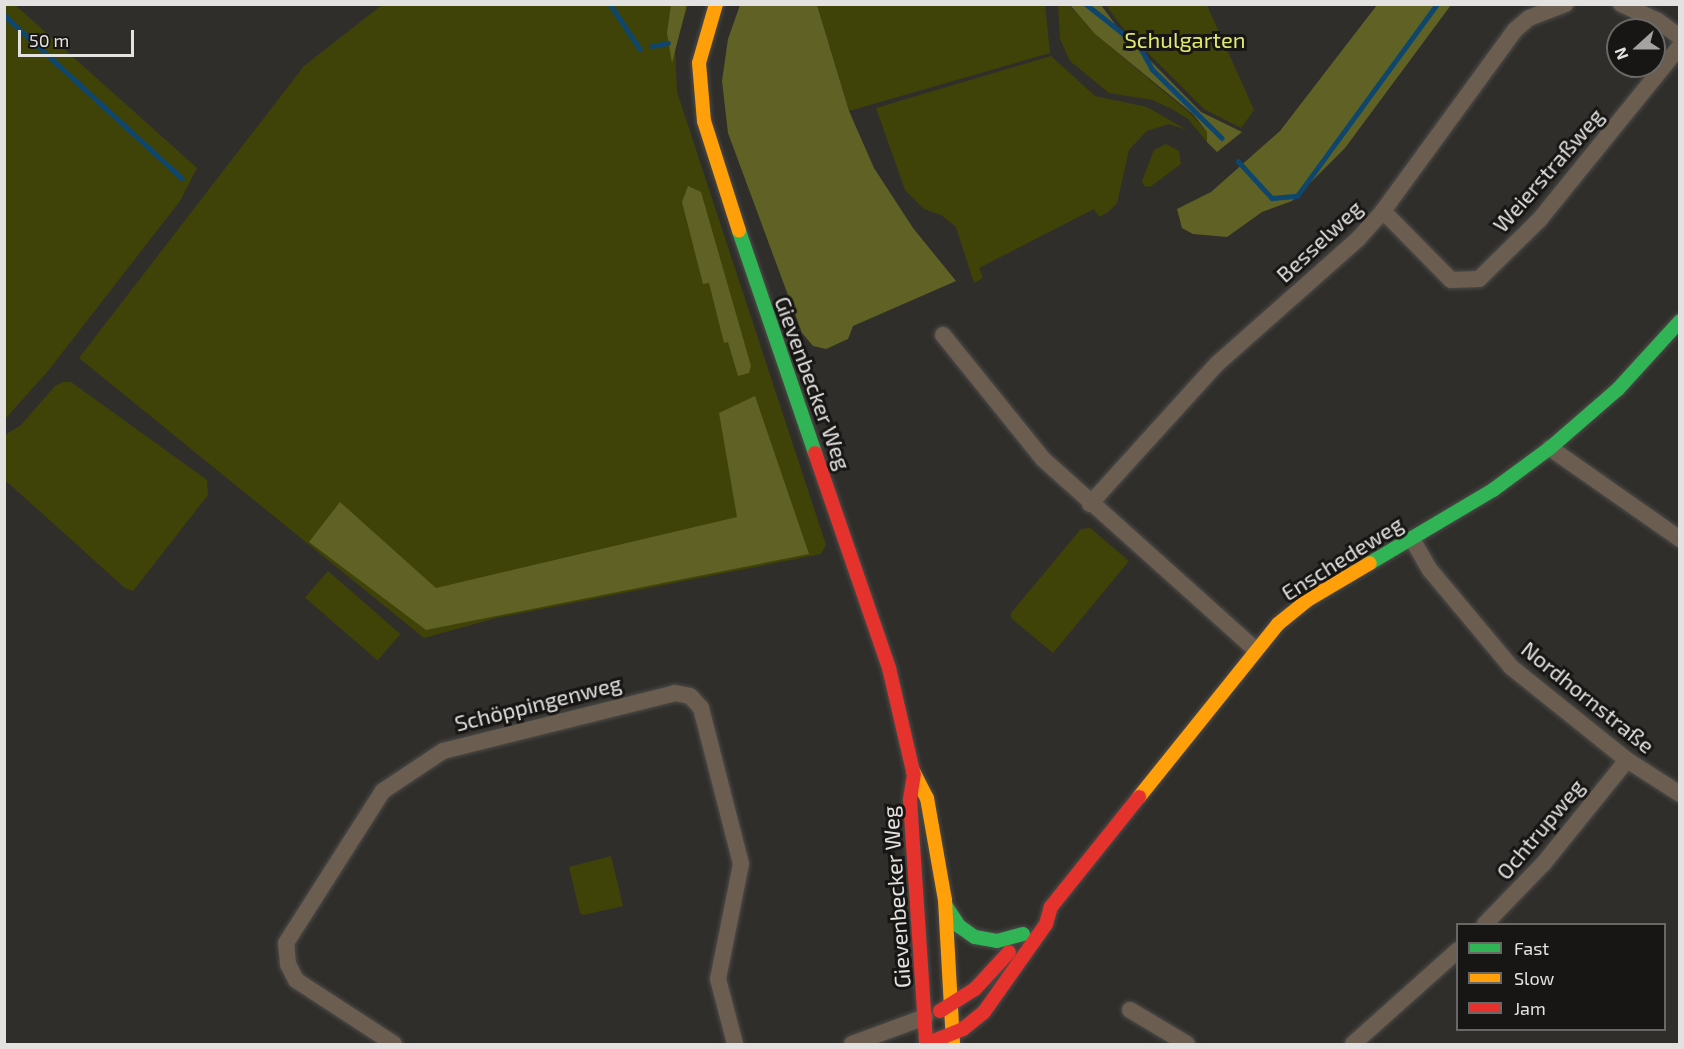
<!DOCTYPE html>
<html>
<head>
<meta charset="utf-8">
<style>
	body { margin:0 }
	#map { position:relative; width:1684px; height:1049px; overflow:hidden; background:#302e2b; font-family:"Exo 2",sans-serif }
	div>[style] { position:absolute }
	.green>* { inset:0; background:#404307; transform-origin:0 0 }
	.forest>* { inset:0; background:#5f6224 }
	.stream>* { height:4.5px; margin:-2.25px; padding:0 2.25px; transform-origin:2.25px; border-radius:2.25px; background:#0e466d }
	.roads { filter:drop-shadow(0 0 2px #4c4b49) drop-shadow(0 0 2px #4c4b49) }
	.street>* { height:16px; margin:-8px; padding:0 8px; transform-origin:8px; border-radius:8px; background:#6b5e50 }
	.fast>* { height:14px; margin:-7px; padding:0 7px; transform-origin:7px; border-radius:7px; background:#30b455 }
	.slow>* { height:14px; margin:-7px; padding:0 7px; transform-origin:7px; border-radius:7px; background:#ff9f0a }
	.jam>* { height:14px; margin:-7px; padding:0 7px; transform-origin:7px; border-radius:7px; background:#e5322d }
	span { translate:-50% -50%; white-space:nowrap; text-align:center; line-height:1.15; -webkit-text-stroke:6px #181615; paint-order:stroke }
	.park-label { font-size:22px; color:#e1e96f }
	.street-label { font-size:22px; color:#e4e2e0 }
	.frame { position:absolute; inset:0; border:6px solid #e4e2e0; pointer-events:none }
	.legend { position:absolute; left:1456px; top:923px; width:210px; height:108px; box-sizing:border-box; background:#181615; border:2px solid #6a6866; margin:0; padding:8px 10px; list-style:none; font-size:18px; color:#e4e2e0 }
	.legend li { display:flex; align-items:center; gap:12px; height:30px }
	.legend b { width:30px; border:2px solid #6a6866 }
	.north { position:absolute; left:1606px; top:18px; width:60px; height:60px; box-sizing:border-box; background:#181615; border:2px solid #6a6866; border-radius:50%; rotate:249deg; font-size:16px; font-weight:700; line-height:24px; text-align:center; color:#e4e2e0 }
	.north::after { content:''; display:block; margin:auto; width:21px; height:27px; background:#a5a3a1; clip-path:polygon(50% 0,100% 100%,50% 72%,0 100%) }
	.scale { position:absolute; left:18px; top:30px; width:116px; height:27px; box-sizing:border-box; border:3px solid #e4e2e0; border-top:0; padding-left:8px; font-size:18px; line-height:21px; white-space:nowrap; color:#e4e2e0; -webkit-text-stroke:4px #181615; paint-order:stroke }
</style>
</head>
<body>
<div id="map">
	<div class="green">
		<div style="clip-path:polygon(14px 4px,197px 168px,180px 201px,48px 371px,5px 419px,4px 5px)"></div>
		<div style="clip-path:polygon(382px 5px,688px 5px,675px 49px,677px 92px,826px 545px,821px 554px,496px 618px,424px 638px,79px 358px,304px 66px)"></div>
		<div style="clip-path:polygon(817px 5px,1045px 5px,1050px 53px,849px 111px)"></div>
		<div style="clip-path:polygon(1058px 5px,1069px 5px,1095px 34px,1192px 115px,1207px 132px,1207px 142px,1188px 119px,1172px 109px,1152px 100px,1109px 93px,1070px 61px,1060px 39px)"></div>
		<div style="clip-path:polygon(1207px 5px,1254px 110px,1241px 128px,1204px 109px,1121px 26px,1106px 5px)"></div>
		<div style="clip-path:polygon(1051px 56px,1095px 96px,1147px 107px,1187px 130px,1169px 124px,1147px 131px,1129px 150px,1117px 203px,1108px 212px,1099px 217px,1094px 209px,979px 268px,983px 278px,974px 283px,956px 227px,941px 215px,924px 209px,905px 190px,876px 108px)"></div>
		<div style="clip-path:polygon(1166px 144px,1179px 151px,1181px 164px,1150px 187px,1144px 186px,1142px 181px,1154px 150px)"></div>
		<div style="clip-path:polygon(63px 382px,71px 382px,207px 480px,208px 495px,133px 591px,125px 588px,5px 480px,5px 435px,21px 425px,55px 386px)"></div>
		<div style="clip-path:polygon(1090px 528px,1129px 561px,1053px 653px,1011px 618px,1011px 613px,1081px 529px)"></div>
		<div style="left:328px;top:571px;width:96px;height:35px;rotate:41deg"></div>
		<div style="clip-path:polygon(611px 856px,623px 906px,584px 915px,580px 913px,569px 867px)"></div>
	</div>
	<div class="forest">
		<div style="clip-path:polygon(671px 5px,686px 5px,686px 8px,672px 63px,667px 33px)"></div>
		<div style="clip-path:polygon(740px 5px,817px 5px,849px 111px,874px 168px,913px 228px,956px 281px,853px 326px,848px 339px,826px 349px,813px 346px,802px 333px,728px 133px,722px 81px,728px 39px)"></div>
		<div style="clip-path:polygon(1070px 5px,1101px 5px,1118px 28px,1201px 112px,1242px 132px,1217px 152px,1207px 142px,1207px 132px,1193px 114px,1095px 34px)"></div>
		<div style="clip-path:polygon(1377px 5px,1451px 5px,1345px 148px,1292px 201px,1262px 212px,1227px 237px,1193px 234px,1182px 228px,1177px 209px,1211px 192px,1280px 131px)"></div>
		<div style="clip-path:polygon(688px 186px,701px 192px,751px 366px,749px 373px,738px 376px,728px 342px,724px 343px,709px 283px,703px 284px,682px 202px)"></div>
		<div style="clip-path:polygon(755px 396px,809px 554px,426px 630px,309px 542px,340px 502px,436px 588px,737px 517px,719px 413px)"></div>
	</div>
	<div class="stream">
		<div style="left:610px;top:4px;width:54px;rotate:56.3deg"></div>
		<div style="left:1086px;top:4px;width:69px;rotate:38.5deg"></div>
		<div style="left:1140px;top:47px;width:25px;rotate:61deg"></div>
		<div style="left:1152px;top:69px;width:98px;rotate:44.6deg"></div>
		<div style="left:4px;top:15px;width:241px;rotate:42.5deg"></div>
		<div style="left:652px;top:46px;width:16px;rotate:-11deg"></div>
		<div style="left:1238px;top:161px;width:50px;rotate:47.4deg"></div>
		<div style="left:1272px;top:198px;width:25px;rotate:-5deg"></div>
		<div style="left:1297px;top:196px;width:238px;rotate:-53.9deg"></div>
	</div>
	<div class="roads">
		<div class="street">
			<div style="left:1621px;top:4px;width:41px;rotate:24.7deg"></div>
			<div style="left:1658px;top:21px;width:27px;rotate:36deg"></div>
			<div style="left:1383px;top:211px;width:97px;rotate:45.4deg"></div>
			<div style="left:1451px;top:280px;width:28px;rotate:-2deg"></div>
			<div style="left:1479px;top:279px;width:86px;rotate:-44.5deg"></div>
			<div style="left:1540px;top:219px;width:223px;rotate:-51deg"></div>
			<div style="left:943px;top:335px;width:159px;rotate:51.1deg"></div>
			<div style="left:1043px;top:459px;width:285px;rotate:41.9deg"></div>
			<div style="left:1550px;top:448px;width:159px;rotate:35deg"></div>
			<div style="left:1090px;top:504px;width:190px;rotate:-47.8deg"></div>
			<div style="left:1218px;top:363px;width:187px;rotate:-41.5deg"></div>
			<div style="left:1358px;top:239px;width:38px;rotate:-48deg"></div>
			<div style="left:1383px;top:211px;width:224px;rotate:-53.9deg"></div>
			<div style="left:1515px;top:30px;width:18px;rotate:-41deg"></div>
			<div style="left:1529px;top:18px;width:39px;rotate:-21deg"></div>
			<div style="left:1412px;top:539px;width:36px;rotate:60deg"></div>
			<div style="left:1430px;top:570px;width:126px;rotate:50.1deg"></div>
			<div style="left:1511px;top:667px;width:149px;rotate:38.7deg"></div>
			<div style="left:1627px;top:760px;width:63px;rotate:32.7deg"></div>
			<div style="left:1485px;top:924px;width:85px;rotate:-46deg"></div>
			<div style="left:1544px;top:863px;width:132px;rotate:-51.1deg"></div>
			<div style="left:1130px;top:1010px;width:66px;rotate:30.8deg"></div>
			<div style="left:394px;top:1044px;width:117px;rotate:-146.9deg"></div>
			<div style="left:296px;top:980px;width:18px;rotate:-117deg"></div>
			<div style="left:288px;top:964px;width:21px;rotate:-95deg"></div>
			<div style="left:286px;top:943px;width:180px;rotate:-57.5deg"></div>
			<div style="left:383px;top:791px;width:72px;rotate:-33.7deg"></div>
			<div style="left:443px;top:751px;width:239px;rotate:-14deg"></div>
			<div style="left:675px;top:693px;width:15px;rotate:11deg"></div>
			<div style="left:690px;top:696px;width:16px;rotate:47deg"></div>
			<div style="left:701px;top:708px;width:161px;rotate:75.6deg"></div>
			<div style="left:741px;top:864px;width:117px;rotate:101.3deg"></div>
			<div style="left:718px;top:979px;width:67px;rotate:75.3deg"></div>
			<div style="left:852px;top:1044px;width:78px;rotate:-20.3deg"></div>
			<div style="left:1353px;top:1044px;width:141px;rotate:-41.8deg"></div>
		</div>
		<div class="fast">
			<div style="left:739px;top:231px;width:235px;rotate:71.1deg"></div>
			<div style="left:1370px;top:563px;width:143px;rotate:-30.7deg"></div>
			<div style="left:1493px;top:490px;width:71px;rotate:-36.4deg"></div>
			<div style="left:1550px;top:448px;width:90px;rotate:-40.9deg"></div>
			<div style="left:1618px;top:389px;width:92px;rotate:-47.6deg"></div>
			<div style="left:946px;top:906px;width:24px;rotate:57deg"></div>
			<div style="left:959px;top:926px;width:19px;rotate:35deg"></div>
			<div style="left:975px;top:937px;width:22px;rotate:10deg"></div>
			<div style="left:997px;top:941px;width:27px;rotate:-15deg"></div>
		</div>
		<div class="slow">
			<div style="left:716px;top:4px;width:61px;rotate:106.1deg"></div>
			<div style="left:699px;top:63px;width:58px;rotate:85.1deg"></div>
			<div style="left:704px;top:121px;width:115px;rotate:72.3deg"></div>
			<div style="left:913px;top:771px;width:30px;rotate:63deg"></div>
			<div style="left:927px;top:798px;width:104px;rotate:80deg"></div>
			<div style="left:945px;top:900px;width:144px;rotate:86.8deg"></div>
			<div style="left:1139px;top:797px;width:222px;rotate:-51.2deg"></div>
			<div style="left:1278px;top:624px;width:36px;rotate:-39deg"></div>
			<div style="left:1306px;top:601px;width:74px;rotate:-30.7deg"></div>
		</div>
		<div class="jam">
			<div style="left:815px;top:453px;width:227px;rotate:71deg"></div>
			<div style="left:889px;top:668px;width:106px;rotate:76.9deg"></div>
			<div style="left:914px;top:774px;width:26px;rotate:99deg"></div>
			<div style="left:910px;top:800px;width:245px;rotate:86.2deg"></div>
			<div style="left:940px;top:1011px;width:41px;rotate:-32.2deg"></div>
			<div style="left:975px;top:989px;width:50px;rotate:-47.4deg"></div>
			<div style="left:926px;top:1044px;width:40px;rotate:-22deg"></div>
			<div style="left:963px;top:1029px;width:27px;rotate:-39deg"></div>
			<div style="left:984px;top:1012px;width:108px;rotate:-54.8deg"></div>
			<div style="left:1046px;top:924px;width:18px;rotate:-74deg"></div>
			<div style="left:1051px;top:907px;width:141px;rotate:-51.3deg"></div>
		</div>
	</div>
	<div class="park-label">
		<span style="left:1185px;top:40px">Schulgarten</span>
	</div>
	<div class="street-label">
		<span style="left:1548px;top:170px;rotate:-49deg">Weierstraßweg</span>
		<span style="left:1319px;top:241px;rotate:-43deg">Besselweg</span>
		<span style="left:813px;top:383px;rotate:70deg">Gievenbecker Weg</span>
		<span style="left:1342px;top:558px;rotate:-32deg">Enschedeweg</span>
		<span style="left:1588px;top:697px;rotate:39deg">Nordhornstraße</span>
		<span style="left:538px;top:703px;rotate:-14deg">Schöppingenweg</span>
		<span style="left:1540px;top:829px;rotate:-50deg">Ochtrupweg</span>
		<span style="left:896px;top:897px;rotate:-94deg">Gievenbecker Weg</span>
	</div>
	<div class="frame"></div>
	<ul class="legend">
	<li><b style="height:8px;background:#30b455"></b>Fast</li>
	<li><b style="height:8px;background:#ff9f0a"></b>Slow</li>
	<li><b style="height:8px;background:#e5322d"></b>Jam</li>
	</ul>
	<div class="north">N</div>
	<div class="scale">50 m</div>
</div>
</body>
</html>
